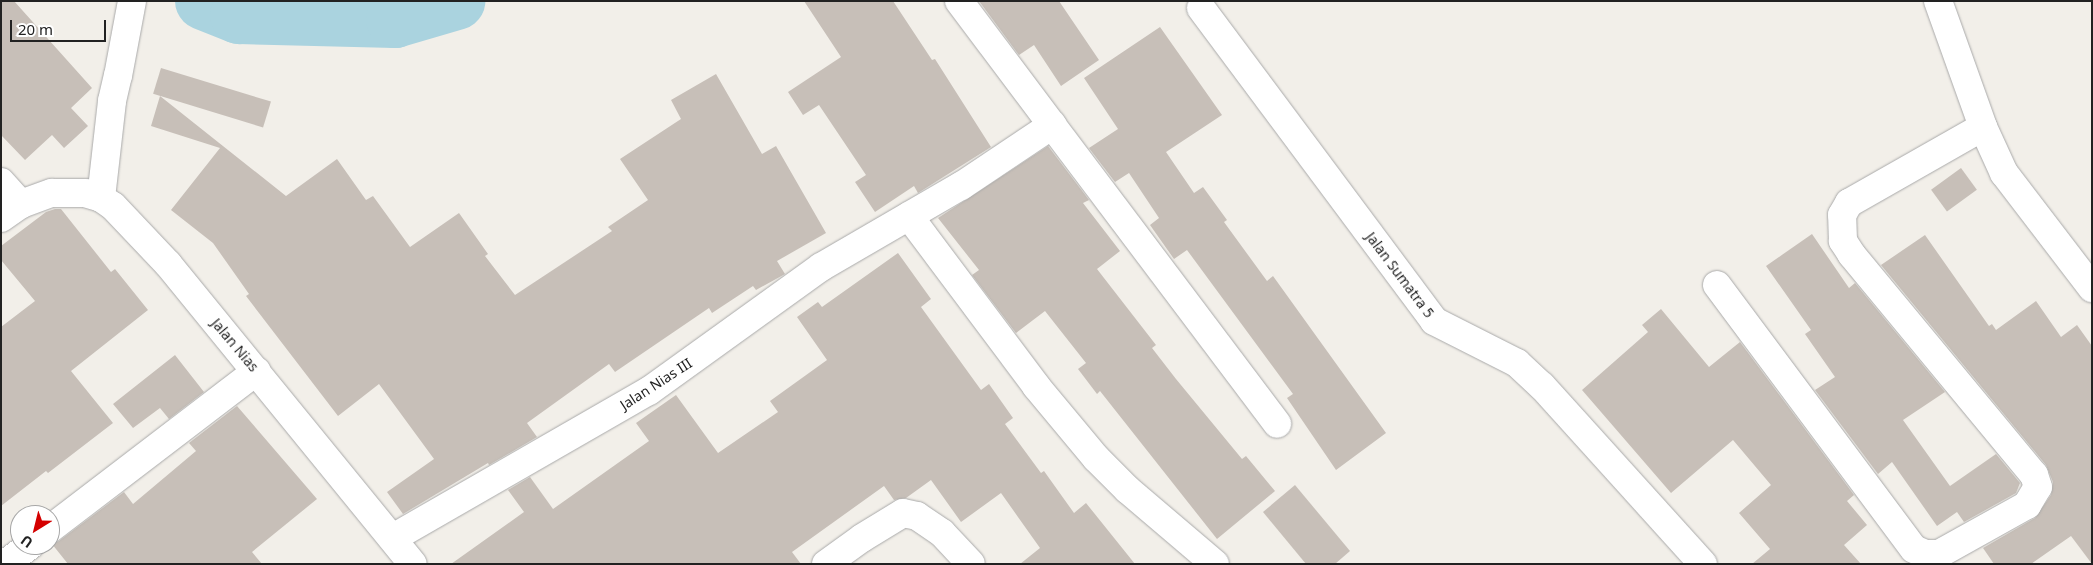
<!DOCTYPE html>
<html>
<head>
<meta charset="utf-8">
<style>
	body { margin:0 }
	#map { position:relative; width:2093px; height:565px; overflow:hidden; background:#f2efe9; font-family:"Noto Sans",sans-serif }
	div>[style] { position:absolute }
	.river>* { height:58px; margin:-29px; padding:0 29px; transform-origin:29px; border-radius:29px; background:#aad3df }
	.building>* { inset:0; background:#c7bfb8; transform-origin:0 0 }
	.roads { filter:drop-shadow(0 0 1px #a9a9a9) drop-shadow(0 0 1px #a9a9a9) }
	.minor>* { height:28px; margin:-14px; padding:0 14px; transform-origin:14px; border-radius:14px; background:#fff }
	span { translate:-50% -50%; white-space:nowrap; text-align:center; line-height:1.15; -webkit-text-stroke:5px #fff; paint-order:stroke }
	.street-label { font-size:14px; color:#222 }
	.frame { position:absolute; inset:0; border:2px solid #222; pointer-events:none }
	.north { position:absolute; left:10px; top:505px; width:50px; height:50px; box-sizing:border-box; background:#fff; border:1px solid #a7a7a7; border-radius:50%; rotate:216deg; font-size:14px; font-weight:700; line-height:20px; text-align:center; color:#222 }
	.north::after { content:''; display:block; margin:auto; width:18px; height:22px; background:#d40000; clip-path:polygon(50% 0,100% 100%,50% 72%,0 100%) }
	.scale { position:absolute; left:10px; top:20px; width:96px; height:22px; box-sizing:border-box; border:2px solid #222; border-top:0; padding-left:6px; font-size:15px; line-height:18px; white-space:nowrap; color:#222; -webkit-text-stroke:4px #fff; paint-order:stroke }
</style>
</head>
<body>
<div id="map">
	<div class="river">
		<div style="left:204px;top:1px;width:38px;rotate:22deg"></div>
		<div style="left:239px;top:15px;width:156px;rotate:1.5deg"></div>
		<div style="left:395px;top:19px;width:64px;rotate:-16.4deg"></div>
	</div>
	<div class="building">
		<div style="clip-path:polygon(1px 1px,14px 1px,92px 88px,71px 108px,88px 126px,64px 148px,52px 135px,25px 160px,1px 135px)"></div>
		<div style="clip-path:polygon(804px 1px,893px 1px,932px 60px,935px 59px,991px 147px,918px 193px,914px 186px,875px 212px,855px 182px,866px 175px,819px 105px,803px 115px,788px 92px,841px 57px)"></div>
		<div style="clip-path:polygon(979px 1px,1059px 1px,1099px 60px,1061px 86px,1034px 45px,1019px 55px)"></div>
		<div style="clip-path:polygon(1160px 27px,1222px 115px,1166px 152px,1194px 193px,1203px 187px,1227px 220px,1224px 222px,1267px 281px,1273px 276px,1386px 433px,1336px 470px,1287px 398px,1293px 394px,1187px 250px,1174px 259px,1150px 225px,1159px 218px,1129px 173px,1115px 182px,1089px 148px,1118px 129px,1084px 78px)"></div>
		<div style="left:161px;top:68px;width:115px;height:27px;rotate:17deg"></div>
		<div style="clip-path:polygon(716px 74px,762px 154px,776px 146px,826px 233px,777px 261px,785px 274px,756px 290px,753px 286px,712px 313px,709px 308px,615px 372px,609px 364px,527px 423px,537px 437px,489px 465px,488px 463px,403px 514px,387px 492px,434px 459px,379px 384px,338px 416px,246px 296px,249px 294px,213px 243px,171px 210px,220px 148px,151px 126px,160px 96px,286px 196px,337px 159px,366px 200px,373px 196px,410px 247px,459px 213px,488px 254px,485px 256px,515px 295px,612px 231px,608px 227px,648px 200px,620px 159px,681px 119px,671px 100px)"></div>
		<div style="clip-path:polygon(1048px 146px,1089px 200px,1083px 203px,1120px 251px,1097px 269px,1156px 345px,1152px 348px,1176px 379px,1242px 459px,1246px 456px,1275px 491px,1217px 539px,1100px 391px,1097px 394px,1078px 369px,1086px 363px,1045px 311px,1016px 333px,972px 275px,979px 270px,938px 218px)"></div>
		<div style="left:1961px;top:168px;width:27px;height:37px;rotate:54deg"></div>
		<div style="clip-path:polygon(55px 209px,61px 209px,111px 272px,115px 269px,148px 310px,71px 371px,113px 423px,48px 473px,46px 471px,1px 506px,1px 327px,35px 301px,1px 260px,1px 246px,46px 212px)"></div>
		<div style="clip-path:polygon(1812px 234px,1849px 288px,1855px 283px,1945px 392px,1903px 420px,1950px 486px,1996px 454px,2020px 483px,2016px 493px,1964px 522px,1957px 512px,1937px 526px,1892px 462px,1878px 474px,1815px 390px,1835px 377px,1805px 334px,1811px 330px,1766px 266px)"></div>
		<div style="clip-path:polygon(1925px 235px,1989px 326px,1992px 324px,1996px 330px,2036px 301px,2061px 337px,2077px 325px,2092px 346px,2092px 564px,2071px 536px,2031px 564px,1994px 564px,1983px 548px,2035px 518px,2051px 495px,2053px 482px,2046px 465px,1881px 265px)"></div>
		<div style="clip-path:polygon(898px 253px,931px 299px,921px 307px,981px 390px,989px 384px,1013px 418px,1005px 424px,1041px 473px,1044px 471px,1074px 513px,1086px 503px,1135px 564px,1020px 564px,1040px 548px,1001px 493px,961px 522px,931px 480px,906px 498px,894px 500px,884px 486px,792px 552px,801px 564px,451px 564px,524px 512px,508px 490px,530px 477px,553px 509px,649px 441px,636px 423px,676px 395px,718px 453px,778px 412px,770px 401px,827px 360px,797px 317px,818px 302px,822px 307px)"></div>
		<div style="clip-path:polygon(1661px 309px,1709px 367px,1740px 342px,1854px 495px,1847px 501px,1867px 525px,1844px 545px,1861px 564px,1752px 564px,1770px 549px,1739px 513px,1771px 485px,1733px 440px,1671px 493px,1582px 390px,1648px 332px,1642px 325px)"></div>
		<div style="clip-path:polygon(175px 355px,204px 392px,169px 419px,160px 408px,133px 428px,113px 404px)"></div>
		<div style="clip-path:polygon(237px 406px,317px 499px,252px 552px,262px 564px,68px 564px,52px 544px,59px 541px,124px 492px,133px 504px,196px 451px,189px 443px)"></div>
		<div style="clip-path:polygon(1295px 485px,1350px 551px,1335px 564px,1306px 564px,1263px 512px)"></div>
	</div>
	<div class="roads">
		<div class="minor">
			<div style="left:959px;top:1px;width:155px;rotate:53.1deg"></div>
			<div style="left:1938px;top:1px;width:134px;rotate:70.3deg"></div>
			<div style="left:1983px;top:127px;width:51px;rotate:65.5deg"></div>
			<div style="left:2004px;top:173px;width:145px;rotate:52.6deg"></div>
			<div style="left:1201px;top:8px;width:390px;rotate:53.3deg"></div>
			<div style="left:1434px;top:321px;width:93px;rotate:26.8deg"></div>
			<div style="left:1517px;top:363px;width:34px;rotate:43deg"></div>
			<div style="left:1542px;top:386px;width:240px;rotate:47.9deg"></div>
			<div style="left:1px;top:182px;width:30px;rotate:48deg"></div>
			<div style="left:101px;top:198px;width:98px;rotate:-83.5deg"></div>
			<div style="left:112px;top:101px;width:26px;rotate:-77deg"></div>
			<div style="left:118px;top:76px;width:76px;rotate:-79.4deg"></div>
			<div style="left:909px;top:216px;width:212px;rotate:53.2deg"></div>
			<div style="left:1036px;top:386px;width:94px;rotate:50.2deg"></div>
			<div style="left:1096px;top:458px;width:45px;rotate:45deg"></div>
			<div style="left:1128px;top:490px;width:114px;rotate:40.4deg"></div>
			<div style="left:1px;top:218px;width:24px;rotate:-35deg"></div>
			<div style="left:21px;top:204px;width:33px;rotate:-20deg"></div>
			<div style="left:52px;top:193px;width:33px"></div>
			<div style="left:85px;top:193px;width:17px;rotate:17deg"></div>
			<div style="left:101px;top:198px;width:14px;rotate:34deg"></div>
			<div style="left:113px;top:206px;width:80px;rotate:46.5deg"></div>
			<div style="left:168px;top:264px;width:387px;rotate:50.8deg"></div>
			<div style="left:1717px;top:285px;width:329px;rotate:53.3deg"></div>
			<div style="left:1914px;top:549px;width:12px;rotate:24deg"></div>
			<div style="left:1925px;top:554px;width:14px"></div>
			<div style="left:1939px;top:554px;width:101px;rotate:-29.1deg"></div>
			<div style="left:2027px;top:505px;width:21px;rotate:-59deg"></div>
			<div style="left:2038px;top:487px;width:13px;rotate:-108deg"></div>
			<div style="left:2034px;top:475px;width:286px;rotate:-129.6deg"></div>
			<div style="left:1852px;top:255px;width:17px;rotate:-123deg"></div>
			<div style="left:1843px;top:241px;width:26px;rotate:-92deg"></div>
			<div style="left:1842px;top:215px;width:14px;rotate:-60deg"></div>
			<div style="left:1849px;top:203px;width:154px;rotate:-29.6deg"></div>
			<div style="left:50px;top:529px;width:260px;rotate:-37.4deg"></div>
			<div style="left:393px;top:538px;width:295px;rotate:-29.9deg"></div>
			<div style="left:649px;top:391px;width:212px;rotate:-35.8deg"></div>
			<div style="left:821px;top:267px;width:162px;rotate:-30.1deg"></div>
			<div style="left:961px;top:186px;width:110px;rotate:-33.8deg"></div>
			<div style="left:1052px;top:125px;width:374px;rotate:53deg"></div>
			<div style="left:5px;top:564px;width:31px;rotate:-37deg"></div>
			<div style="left:826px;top:564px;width:44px;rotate:-35.8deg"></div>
			<div style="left:862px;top:538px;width:48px;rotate:-31.4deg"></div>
			<div style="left:903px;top:513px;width:14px;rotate:12deg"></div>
			<div style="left:917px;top:516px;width:30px;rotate:34deg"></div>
			<div style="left:942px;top:533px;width:42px;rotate:46.9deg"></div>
		</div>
	</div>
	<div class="street-label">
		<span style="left:1400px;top:275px;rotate:53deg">Jalan Sumatra 5</span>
		<span style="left:235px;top:345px;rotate:50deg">Jalan Nias</span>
		<span style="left:656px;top:384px;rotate:-33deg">Jalan Nias III</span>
	</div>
	<div class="frame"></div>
	<div class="north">U</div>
	<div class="scale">20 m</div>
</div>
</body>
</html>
